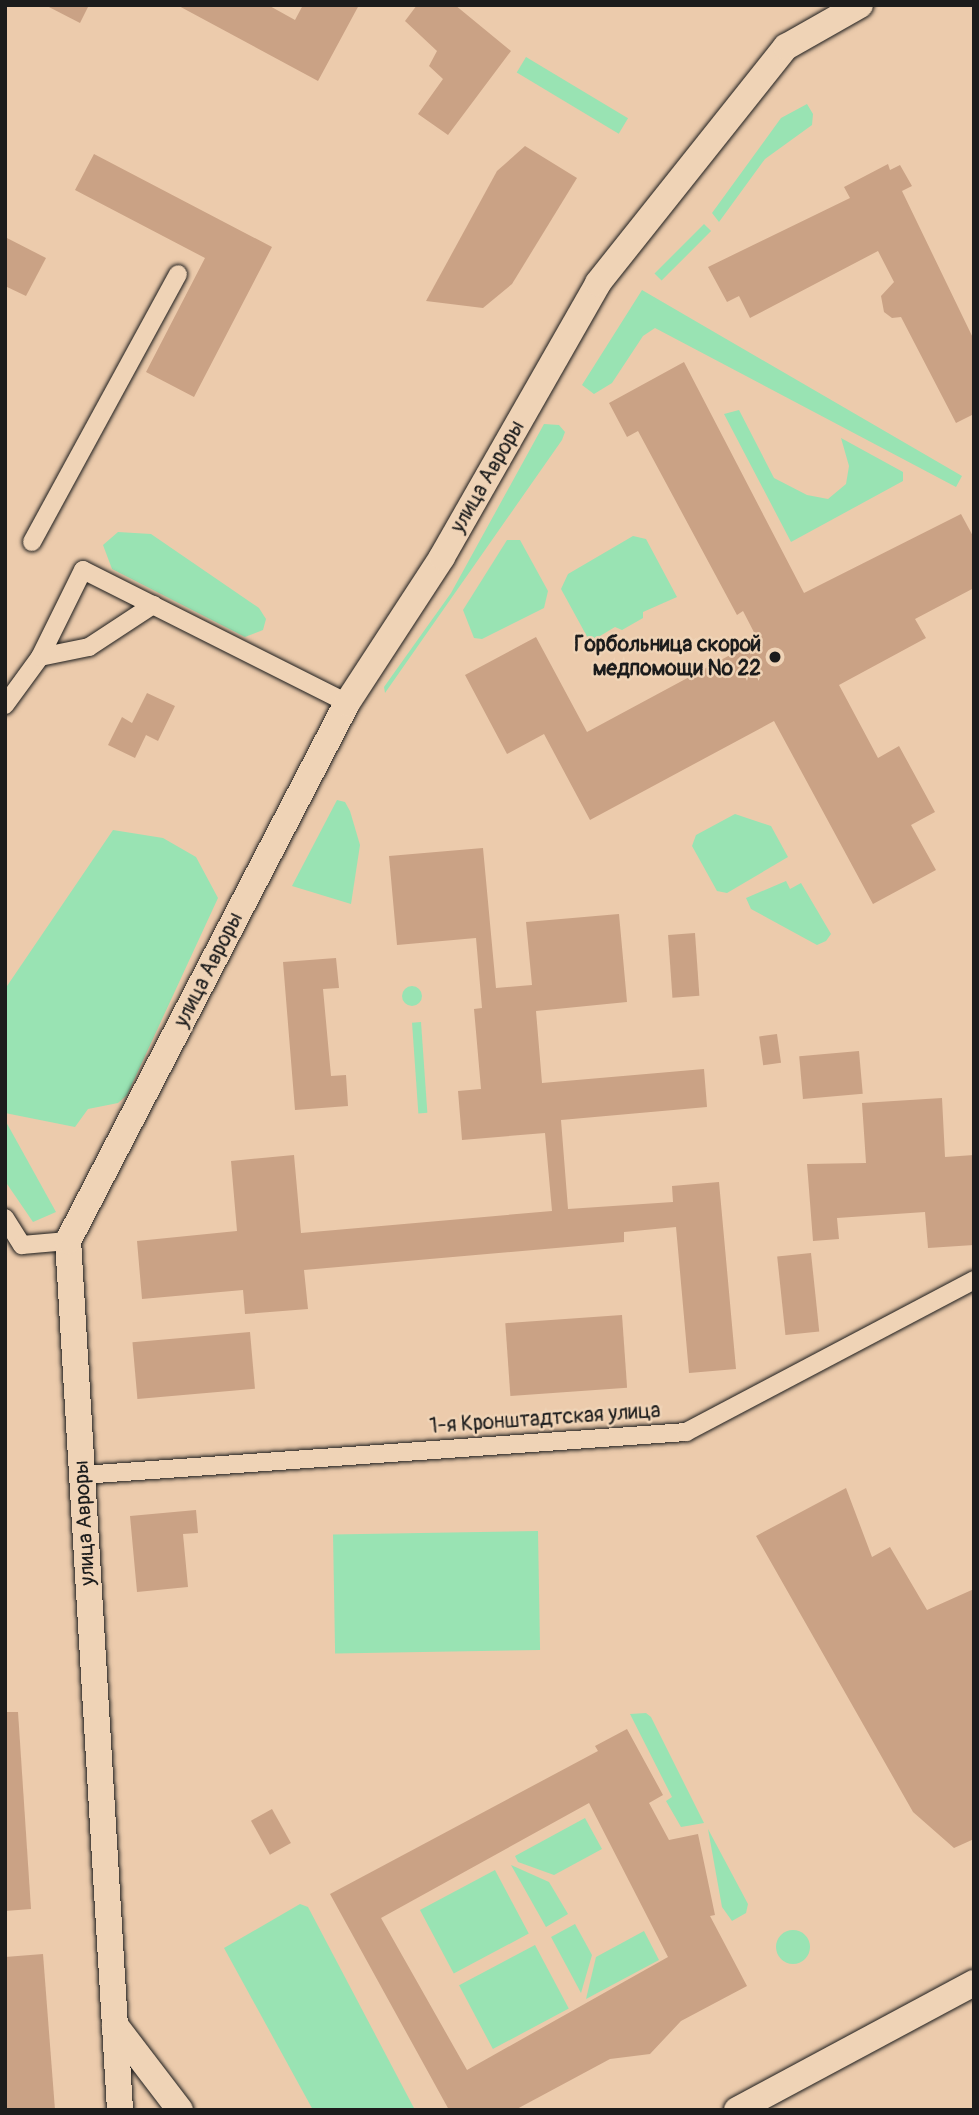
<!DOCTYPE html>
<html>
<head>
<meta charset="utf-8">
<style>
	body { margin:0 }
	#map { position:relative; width:979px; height:2115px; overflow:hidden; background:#eccbac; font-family:Pangolin,sans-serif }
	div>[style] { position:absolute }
	.green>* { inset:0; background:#99e3b3; transform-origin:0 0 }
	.round { border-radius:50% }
	.building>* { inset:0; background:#caa285; transform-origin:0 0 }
	.roads { filter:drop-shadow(0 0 2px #1c1c1c) drop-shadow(0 0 2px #1c1c1c) }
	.street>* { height:18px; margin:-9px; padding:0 9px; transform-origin:9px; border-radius:9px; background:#efd3b6 }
	.secondary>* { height:26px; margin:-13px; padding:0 13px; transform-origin:13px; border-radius:13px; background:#efd3b6 }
	.dots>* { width:19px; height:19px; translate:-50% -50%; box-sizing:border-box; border:4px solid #efd3b6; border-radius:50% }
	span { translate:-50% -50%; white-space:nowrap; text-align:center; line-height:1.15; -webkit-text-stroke:5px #efd3b6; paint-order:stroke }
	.street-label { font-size:21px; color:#1c1c1c }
	.poi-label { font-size:21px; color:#1c1c1c; font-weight:700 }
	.right { translate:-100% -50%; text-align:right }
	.frame { position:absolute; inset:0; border:7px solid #1c1c1c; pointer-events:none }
</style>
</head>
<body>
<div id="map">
	<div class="green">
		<div style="left:526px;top:57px;width:119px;height:18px;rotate:31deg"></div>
		<div style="clip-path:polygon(807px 104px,813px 114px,812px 125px,765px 159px,719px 222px,712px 213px,781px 118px)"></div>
		<div style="left:704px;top:224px;width:10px;height:70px;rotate:45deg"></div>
		<div style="clip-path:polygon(642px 290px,962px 476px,956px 487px,655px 328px,643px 336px,612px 383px,594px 394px,582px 385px)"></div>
		<div style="clip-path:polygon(739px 410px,774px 478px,807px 495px,828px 499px,846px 484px,849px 466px,841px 438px,903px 472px,903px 481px,791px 542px,724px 414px)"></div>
		<div style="clip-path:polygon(544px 424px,559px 425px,565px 432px,562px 440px,385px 693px,384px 687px,451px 593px)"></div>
		<div style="clip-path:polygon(118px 532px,151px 534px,259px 608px,266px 619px,263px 630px,245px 637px,112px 569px,103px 545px)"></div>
		<div style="clip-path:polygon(633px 536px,646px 539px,677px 597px,643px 612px,643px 618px,622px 630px,615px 627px,590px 642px,561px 589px,568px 574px)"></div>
		<div style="clip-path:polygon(507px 540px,520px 540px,548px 591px,544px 608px,482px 639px,474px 638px,463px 610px)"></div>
		<div style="clip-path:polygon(337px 800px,345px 802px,350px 811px,360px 845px,351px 904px,292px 886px)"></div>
		<div style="clip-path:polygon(735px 814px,771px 826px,788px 857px,727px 893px,717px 891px,692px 846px,696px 835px)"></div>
		<div style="clip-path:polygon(113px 830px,163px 838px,196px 857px,218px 898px,127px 1095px,118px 1103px,88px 1109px,75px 1127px,5px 1113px,5px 989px)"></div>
		<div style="clip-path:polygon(786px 881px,790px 889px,801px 883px,831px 934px,826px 941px,817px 945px,751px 909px,746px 898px)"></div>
		<div class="round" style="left:402px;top:986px;width:20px;height:20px"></div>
		<div style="left:421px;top:1022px;width:91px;height:9px;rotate:86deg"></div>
		<div style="clip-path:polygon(5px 1120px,56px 1212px,33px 1222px,5px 1181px)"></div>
		<div style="left:538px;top:1531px;width:119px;height:205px;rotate:89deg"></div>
		<div style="clip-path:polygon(646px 1713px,651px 1717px,704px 1823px,681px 1827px,666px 1801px,672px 1797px,630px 1714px)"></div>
		<div style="clip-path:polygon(585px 1818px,602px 1849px,554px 1875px,518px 1862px,515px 1856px)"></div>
		<div style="clip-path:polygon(708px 1829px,748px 1904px,746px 1913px,732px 1921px,722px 1907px)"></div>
		<div style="clip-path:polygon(511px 1865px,549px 1882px,568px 1914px,546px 1927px)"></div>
		<div style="left:495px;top:1870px;width:72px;height:85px;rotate:62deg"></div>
		<div style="clip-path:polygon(300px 1904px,308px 1907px,415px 2110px,313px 2110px,224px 1948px)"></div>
		<div style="clip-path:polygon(575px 1924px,592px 1955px,581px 1993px,551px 1937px)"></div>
		<div class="round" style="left:776px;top:1930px;width:34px;height:34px"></div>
		<div style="clip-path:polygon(644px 1931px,659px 1960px,586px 1999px,596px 1957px)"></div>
		<div style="left:535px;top:1945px;width:72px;height:86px;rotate:62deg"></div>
	</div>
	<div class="building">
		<div style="clip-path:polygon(45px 5px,89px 5px,80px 23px)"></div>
		<div style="clip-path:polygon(177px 5px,268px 5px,295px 20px,303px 5px,359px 5px,318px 81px)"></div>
		<div style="clip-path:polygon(417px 5px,455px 5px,511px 51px,448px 135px,418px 114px,443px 79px,429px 66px,437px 51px,405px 21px)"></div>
		<div style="clip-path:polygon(525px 146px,577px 178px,512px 284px,483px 308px,426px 301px,497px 171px)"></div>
		<div style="clip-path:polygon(94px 154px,272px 247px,194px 397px,146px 372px,205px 258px,75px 190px)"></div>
		<div style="clip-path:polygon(888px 164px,890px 170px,900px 165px,912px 186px,902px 191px,974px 340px,974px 414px,956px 423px,901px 317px,892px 318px,884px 312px,881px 296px,894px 282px,878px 251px,750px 318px,739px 296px,727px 302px,708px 267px,850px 198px,844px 187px)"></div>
		<div style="clip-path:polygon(5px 237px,46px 258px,26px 296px,5px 286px)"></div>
		<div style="clip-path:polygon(684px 362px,804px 593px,961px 514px,974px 538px,974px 588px,915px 619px,926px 638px,839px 685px,878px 758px,899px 746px,935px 812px,911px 825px,936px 870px,873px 904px,774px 721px,590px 820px,544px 734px,507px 754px,465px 675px,536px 637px,587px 732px,758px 640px,743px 611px,737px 615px,638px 431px,627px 437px,609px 403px)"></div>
		<div style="clip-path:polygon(147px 693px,175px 706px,158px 741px,146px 735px,135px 758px,108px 745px,122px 717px,132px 723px)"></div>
		<div style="clip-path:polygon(483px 848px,496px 988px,532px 985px,526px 922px,619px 914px,627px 1002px,536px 1011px,542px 1083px,704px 1069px,707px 1107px,561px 1120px,568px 1209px,673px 1202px,672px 1186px,719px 1182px,736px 1369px,689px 1373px,676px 1227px,624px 1232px,624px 1242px,304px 1270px,308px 1309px,245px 1314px,243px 1290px,142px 1299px,137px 1241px,237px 1231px,231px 1161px,294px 1155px,301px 1233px,552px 1211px,545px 1133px,462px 1140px,458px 1091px,481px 1089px,474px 1009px,482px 1008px,476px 938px,397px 945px,389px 856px)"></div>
		<div style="left:695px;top:933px;width:63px;height:27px;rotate:86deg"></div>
		<div style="clip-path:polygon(336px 958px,339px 988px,323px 989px,331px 1076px,346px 1075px,348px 1106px,295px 1110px,283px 962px)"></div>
		<div style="left:777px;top:1034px;width:29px;height:18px;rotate:82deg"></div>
		<div style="left:859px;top:1051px;width:43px;height:60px;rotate:85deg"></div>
		<div style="clip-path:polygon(942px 1098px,945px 1157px,974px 1155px,974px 1245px,928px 1248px,925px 1212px,837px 1218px,839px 1239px,813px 1241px,807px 1164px,866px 1163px,862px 1103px)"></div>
		<div style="left:811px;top:1253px;width:79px;height:34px;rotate:84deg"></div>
		<div style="left:622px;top:1315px;width:73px;height:117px;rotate:86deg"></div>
		<div style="left:250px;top:1332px;width:57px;height:118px;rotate:85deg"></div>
		<div style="clip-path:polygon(846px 1488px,872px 1557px,890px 1547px,927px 1610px,974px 1589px,974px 1839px,954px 1848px,913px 1812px,756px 1536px)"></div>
		<div style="clip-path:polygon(196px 1510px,198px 1533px,183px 1534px,188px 1587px,137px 1592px,130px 1516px)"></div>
		<div style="clip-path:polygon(5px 1712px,18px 1712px,31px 1909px,5px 1911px)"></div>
		<div style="clip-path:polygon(evenodd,627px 1729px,663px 1795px,649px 1803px,669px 1840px,698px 1834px,715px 1915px,710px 1916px,747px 1986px,681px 2021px,650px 2054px,610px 2059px,515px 2110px,449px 2110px,330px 1894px,598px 1751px,595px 1746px,627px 1729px,589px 1803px,668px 1957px,467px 2070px,381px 1918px,589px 1803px)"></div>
		<div style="left:272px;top:1809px;width:39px;height:24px;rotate:61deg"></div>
		<div style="clip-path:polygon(43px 1954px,55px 2110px,5px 2110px,5px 1957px)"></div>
	</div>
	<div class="roads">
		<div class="street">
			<div style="left:32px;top:542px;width:305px;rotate:-61.4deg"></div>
			<div style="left:40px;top:657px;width:50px;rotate:-11.5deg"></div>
			<div style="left:89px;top:647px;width:77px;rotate:-33.3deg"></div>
			<div style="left:5px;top:705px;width:59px;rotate:-53.9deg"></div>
			<div style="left:40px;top:657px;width:97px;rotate:-63.7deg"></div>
			<div style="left:83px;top:570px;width:296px;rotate:26.7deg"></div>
			<div style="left:5px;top:1218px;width:32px;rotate:58deg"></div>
			<div style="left:22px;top:1245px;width:46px;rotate:-5deg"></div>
			<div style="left:82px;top:1475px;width:606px;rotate:-4.07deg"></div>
			<div style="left:686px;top:1432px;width:326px;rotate:-27.8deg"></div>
		</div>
		<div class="secondary">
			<div style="left:115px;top:2025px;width:107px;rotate:52.6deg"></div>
			<div style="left:120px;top:2110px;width:871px;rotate:-93.42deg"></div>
			<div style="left:68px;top:1241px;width:606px;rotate:-62.59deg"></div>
			<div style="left:347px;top:703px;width:174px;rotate:-56.9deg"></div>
			<div style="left:442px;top:557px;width:315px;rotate:-60.3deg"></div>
			<div style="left:598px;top:283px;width:302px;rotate:-51.5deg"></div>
			<div style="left:786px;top:47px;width:85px;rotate:-29.6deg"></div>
			<div style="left:737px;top:2110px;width:269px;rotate:-28.2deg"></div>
		</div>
	</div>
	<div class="dots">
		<div style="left:775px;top:657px;background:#1c1c1c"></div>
	</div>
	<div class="street-label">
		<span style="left:488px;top:477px;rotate:-60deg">улица Авроры</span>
		<span style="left:209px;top:970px;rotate:-63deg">улица Авроры</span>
		<span style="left:545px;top:1419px;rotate:-4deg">1-я Кронштадтская улица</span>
		<span style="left:85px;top:1523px;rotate:-93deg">улица Авроры</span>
	</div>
	<div class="poi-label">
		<span class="right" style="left:761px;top:657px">Горбольница скорой<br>медпомощи № 22</span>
	</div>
	<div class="frame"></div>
</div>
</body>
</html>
